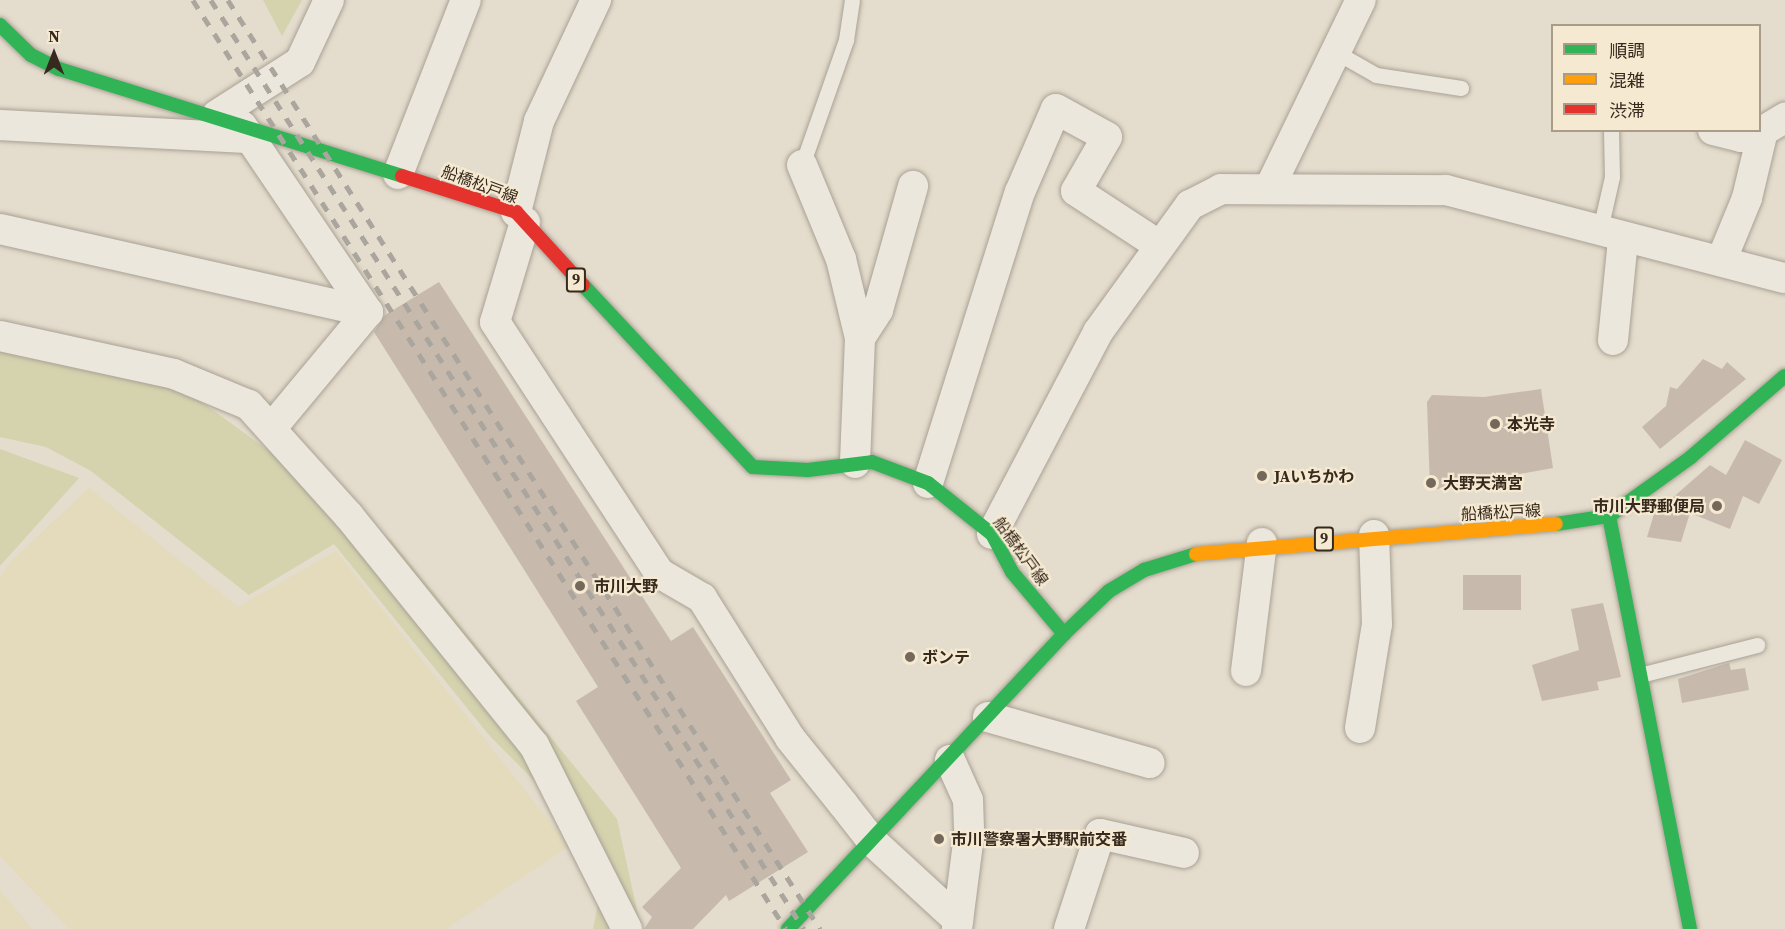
<!DOCTYPE html>
<html>
<head>
<meta charset="utf-8">
<style>
	body { margin:0 }
	#map { position:relative; width:1785px; height:929px; overflow:hidden; background:#e4dccc; font-family:"Source Serif 4","Noto Sans JP",serif }
	div>[style] { position:absolute }
	.farmland>* { inset:0; background:#e3dbbc }
	.green>* { inset:0; background:#d4d3ae }
	.building>* { inset:0; background:#c7baad; transform-origin:0 0 }
	.roads { filter:drop-shadow(0 0 2px #a9a195) drop-shadow(0 0 2px #a9a195) }
	.lane>* { height:15px; margin:-7.5px; padding:0 7.5px; transform-origin:7.5px; border-radius:7.5px; background:#ece7dd }
	.street>* { height:30px; margin:-15px; padding:0 15px; transform-origin:15px; border-radius:15px; background:#ece7dd }
	.fast>* { height:14px; margin:-7px; padding:0 7px; transform-origin:7px; border-radius:7px; background:#30b455 }
	.slow>* { height:14px; margin:-7px; padding:0 7px; transform-origin:7px; border-radius:7px; background:#ff9f0a }
	.jam>* { height:14px; margin:-7px; padding:0 7px; transform-origin:7px; border-radius:7px; background:#e5322d }
	.rail>* { height:4.5px; margin-top:-2.25px; transform-origin:0; background:repeating-linear-gradient(90deg,#aba69d 0 10px,transparent 0 20px) }
	.dots>* { width:16px; height:16px; translate:-50% -50%; box-sizing:border-box; border:3px solid #f5ead1; border-radius:50% }
	span { translate:-50% -50%; white-space:nowrap; text-align:center; line-height:1.15; -webkit-text-stroke:4.5px #f5ead1; paint-order:stroke }
	.shield-label span { padding:2px 4px; background:#f5ead1; border:2px solid; border-radius:4px; -webkit-text-stroke-width:0 }
	.shield-label { font-size:15px; color:#37291d; font-weight:700 }
	.street-label { font-size:16px; color:#37291d }
	.poi-label { font-size:16px; color:#37291d; font-weight:700 }
	.left { translate:0 -50%; text-align:left }
	.right { translate:-100% -50%; text-align:right }
	.legend { position:absolute; left:1551px; top:24px; width:210px; height:108px; box-sizing:border-box; background:#f5ead1; border:2px solid #a99d89; margin:0; padding:8px 10px; list-style:none; font-size:18px; color:#37291d }
	.legend li { display:flex; align-items:center; gap:12px; height:30px }
	.legend b { width:30px; border:2px solid #a99d89 }
	.north { position:absolute; left:24px; top:24px; width:60px; height:60px; -webkit-text-stroke:4px #f5ead1; paint-order:stroke; rotate:0deg; font-size:16px; font-weight:700; line-height:24px; text-align:center; color:#37291d }
	.north::after { content:''; display:block; margin:auto; width:21px; height:27px; background:#37291d; clip-path:polygon(50% 0,100% 100%,50% 72%,0 100%) }
</style>
</head>
<body>
<div id="map">
	<div class="farmland">
		<div style="clip-path:polygon(89px 488px,238px 607px,336px 551px,569px 846px,446px 929px,69px 929px,0 856px,0 579px,8px 564px)"></div>
		<div style="clip-path:polygon(0 890px,32px 929px,0 929px)"></div>
	</div>
	<div class="green">
		<div style="clip-path:polygon(263px 0,302px 0,282px 36px)"></div>
		<div style="clip-path:polygon(0 343px,180px 386px,391px 540px,617px 819px,641px 929px,593px 929px,608px 855px,489px 735px,334px 544px,249px 595px,91px 471px,46px 447px,0 437px)"></div>
		<div style="clip-path:polygon(0 449px,79px 478px,0 566px)"></div>
	</div>
	<div class="building">
		<div style="clip-path:polygon(439px 282px,671px 641px,693px 627px,791px 780px,770px 793px,808px 852px,729px 901px,726px 895px,693px 929px,644px 929px,652px 917px,642px 907px,681px 868px,576px 701px,598px 687px,374px 332px,385px 315px)"></div>
		<div style="clip-path:polygon(1703px 359px,1722px 369px,1727px 362px,1746px 379px,1660px 449px,1642px 427px,1666px 406px,1670px 387px,1677px 389px)"></div>
		<div style="clip-path:polygon(1541px 389px,1553px 468px,1492px 479px,1492px 489px,1430px 489px,1427px 402px,1432px 395px,1484px 397px)"></div>
		<div style="clip-path:polygon(1745px 440px,1782px 460px,1759px 504px,1743px 496px,1730px 529px,1690px 513px,1681px 542px,1647px 537px,1654px 514px,1710px 465px,1726px 475px)"></div>
		<div style="left:1463px;top:575px;width:58px;height:35px"></div>
		<div style="clip-path:polygon(1603px 603px,1621px 677px,1597px 682px,1599px 690px,1542px 701px,1532px 665px,1579px 650px,1571px 609px)"></div>
		<div style="clip-path:polygon(1729px 663px,1731px 670px,1745px 668px,1749px 690px,1682px 703px,1678px 679px)"></div>
	</div>
	<div class="roads">
		<div class="lane">
			<div style="left:1334px;top:51px;width:48px;rotate:29.7deg"></div>
			<div style="left:1376px;top:75px;width:86px;rotate:8.7deg"></div>
			<div style="left:802px;top:165px;width:133px;rotate:-70.6deg"></div>
			<div style="left:846px;top:40px;width:40px;rotate:-81.5deg"></div>
			<div style="left:1599px;top:234px;width:58px;rotate:-77.2deg"></div>
			<div style="left:1612px;top:177px;width:47px;rotate:-91.2deg"></div>
			<div style="left:1644px;top:674px;width:117px;rotate:-14.4deg"></div>
		</div>
		<div class="street">
			<div style="left:217px;top:115px;width:98px;rotate:-32.6deg"></div>
			<div style="left:300px;top:62px;width:68px;rotate:-64.9deg"></div>
			<div style="left:0;top:125px;width:251px;rotate:3deg"></div>
			<div style="left:242px;top:126px;width:225px;rotate:55.9deg"></div>
			<div style="left:368px;top:312px;width:152px;rotate:129.7deg"></div>
			<div style="left:1713px;top:130px;width:29px;rotate:14deg"></div>
			<div style="left:1741px;top:137px;width:23px;rotate:-15deg"></div>
			<div style="left:802px;top:165px;width:102px;rotate:67.5deg"></div>
			<div style="left:841px;top:259px;width:81px;rotate:76.5deg"></div>
			<div style="left:860px;top:338px;width:125px;rotate:92.3deg"></div>
			<div style="left:398px;top:174px;width:187px;rotate:-68.7deg"></div>
			<div style="left:1270px;top:187px;width:208px;rotate:-64.1deg"></div>
			<div style="left:516px;top:212px;width:94px;rotate:-75.8deg"></div>
			<div style="left:539px;top:121px;width:134px;rotate:-64.8deg"></div>
			<div style="left:525px;top:222px;width:104px;rotate:106.7deg"></div>
			<div style="left:495px;top:322px;width:300px;rotate:56.8deg"></div>
			<div style="left:659px;top:573px;width:50px;rotate:30.2deg"></div>
			<div style="left:702px;top:598px;width:165px;rotate:57.8deg"></div>
			<div style="left:790px;top:738px;width:85px;rotate:51.2deg"></div>
			<div style="left:843px;top:804px;width:47px;rotate:51.9deg"></div>
			<div style="left:872px;top:841px;width:117px;rotate:42.6deg"></div>
			<div style="left:0;top:229px;width:377px;rotate:12.7deg"></div>
			<div style="left:1722px;top:259px;width:66px;rotate:-67.7deg"></div>
			<div style="left:1747px;top:198px;width:69px;rotate:-76.6deg"></div>
			<div style="left:1763px;top:131px;width:26px;rotate:-31deg"></div>
			<div style="left:0;top:336px;width:178px;rotate:12.3deg"></div>
			<div style="left:174px;top:374px;width:81px;rotate:22.5deg"></div>
			<div style="left:249px;top:405px;width:149px;rotate:48deg"></div>
			<div style="left:349px;top:516px;width:294px;rotate:51.1deg"></div>
			<div style="left:534px;top:745px;width:206px;rotate:63.2deg"></div>
			<div style="left:860px;top:338px;width:33px;rotate:-57deg"></div>
			<div style="left:878px;top:310px;width:129px;rotate:-74.2deg"></div>
			<div style="left:1613px;top:340px;width:101px;rotate:-84.3deg"></div>
			<div style="left:928px;top:483px;width:305px;rotate:-72.5deg"></div>
			<div style="left:1020px;top:192px;width:90px;rotate:-66.6deg"></div>
			<div style="left:1056px;top:109px;width:58px;rotate:28.8deg"></div>
			<div style="left:1107px;top:137px;width:62px;rotate:119.9deg"></div>
			<div style="left:1076px;top:191px;width:100px;rotate:33.2deg"></div>
			<div style="left:992px;top:534px;width:228px;rotate:-62.3deg"></div>
			<div style="left:1098px;top:332px;width:157px;rotate:-54.1deg"></div>
			<div style="left:1190px;top:205px;width:35px;rotate:-27deg"></div>
			<div style="left:1221px;top:189px;width:225px;rotate:0.3deg"></div>
			<div style="left:1446px;top:190px;width:350px;rotate:14.6deg"></div>
			<div style="left:1246px;top:671px;width:129px;rotate:-82.9deg"></div>
			<div style="left:988px;top:717px;width:168px;rotate:15.9deg"></div>
			<div style="left:1360px;top:728px;width:105px;rotate:-80.7deg"></div>
			<div style="left:1377px;top:624px;width:89px;rotate:-91.9deg"></div>
			<div style="left:950px;top:760px;width:44px;rotate:65.8deg"></div>
			<div style="left:968px;top:800px;width:35px;rotate:88deg"></div>
			<div style="left:969px;top:835px;width:95px;rotate:97.3deg"></div>
			<div style="left:1069px;top:929px;width:100px;rotate:-71.9deg"></div>
			<div style="left:1100px;top:834px;width:86px;rotate:12.7deg"></div>
		</div>
		<div class="fast">
			<div style="left:0;top:25px;width:43px;rotate:44.1deg"></div>
			<div style="left:31px;top:55px;width:31px;rotate:27deg"></div>
			<div style="left:59px;top:69px;width:359px;rotate:17.3deg"></div>
			<div style="left:583px;top:285px;width:249px;rotate:47deg"></div>
			<div style="left:753px;top:467px;width:55px;rotate:3.1deg"></div>
			<div style="left:808px;top:470px;width:64px;rotate:-7.1deg"></div>
			<div style="left:872px;top:462px;width:60px;rotate:20.6deg"></div>
			<div style="left:928px;top:483px;width:82px;rotate:38.6deg"></div>
			<div style="left:992px;top:534px;width:43px;rotate:62.2deg"></div>
			<div style="left:1012px;top:572px;width:81px;rotate:50deg"></div>
			<div style="left:1064px;top:634px;width:62px;rotate:-43.7deg"></div>
			<div style="left:1109px;top:591px;width:41px;rotate:-31deg"></div>
			<div style="left:1144px;top:570px;width:54px;rotate:-17.1deg"></div>
			<div style="left:1609px;top:516px;width:101px;rotate:-35.7deg"></div>
			<div style="left:1691px;top:457px;width:124px;rotate:-40.8deg"></div>
			<div style="left:1556px;top:524px;width:54px;rotate:-8.6deg"></div>
			<div style="left:1609px;top:516px;width:421px;rotate:78.9deg"></div>
			<div style="left:788px;top:929px;width:404px;rotate:-46.9deg"></div>
		</div>
		<div class="slow">
			<div style="left:1196px;top:554px;width:361px;rotate:-4.8deg"></div>
		</div>
		<div class="jam">
			<div style="left:402px;top:176px;width:120px;rotate:17.5deg"></div>
			<div style="left:516px;top:212px;width:99px;rotate:47.5deg"></div>
		</div>
	</div>
	<div class="rail">
		<div style="left:193px;top:0;width:1102px;rotate:57.45deg"></div>
		<div style="left:211px;top:0;width:1102px;rotate:57.45deg"></div>
		<div style="left:228px;top:0;width:1102px;rotate:57.49deg"></div>
	</div>
	<div class="dots">
		<div style="left:1495px;top:424px;background:#74685a"></div>
		<div style="left:1262px;top:476px;background:#74685a"></div>
		<div style="left:1431px;top:483px;background:#74685a"></div>
		<div style="left:1717px;top:506px;background:#74685a"></div>
		<div style="left:580px;top:586px;background:#74685a"></div>
		<div style="left:910px;top:657px;background:#74685a"></div>
		<div style="left:939px;top:839px;background:#74685a"></div>
	</div>
	<div class="shield-label">
		<span style="left:576px;top:280px">9</span>
		<span style="left:1324px;top:539px">9</span>
	</div>
	<div class="street-label">
		<span style="left:480px;top:184px;rotate:20deg">船橋松戸線</span>
		<span style="left:1501px;top:512px;rotate:-3deg">船橋松戸線</span>
		<span style="left:1021px;top:551px;rotate:54deg">船橋松戸線</span>
	</div>
	<div class="poi-label">
		<span class="left" style="left:1507px;top:424px">本光寺</span>
		<span class="left" style="left:1274px;top:476px">JAいちかわ</span>
		<span class="left" style="left:1443px;top:483px">大野天満宮</span>
		<span class="right" style="left:1705px;top:506px">市川大野郵便局</span>
		<span class="left" style="left:594px;top:586px">市川大野</span>
		<span class="left" style="left:922px;top:657px">ボンテ</span>
		<span class="left" style="left:951px;top:839px">市川警察署大野駅前交番</span>
	</div>
	<ul class="legend">
	<li><b style="height:8px;background:#30b455"></b>順調</li>
	<li><b style="height:8px;background:#ff9f0a"></b>混雑</li>
	<li><b style="height:8px;background:#e5322d"></b>渋滞</li>
	</ul>
	<div class="north">N</div>
</div>
</body>
</html>
